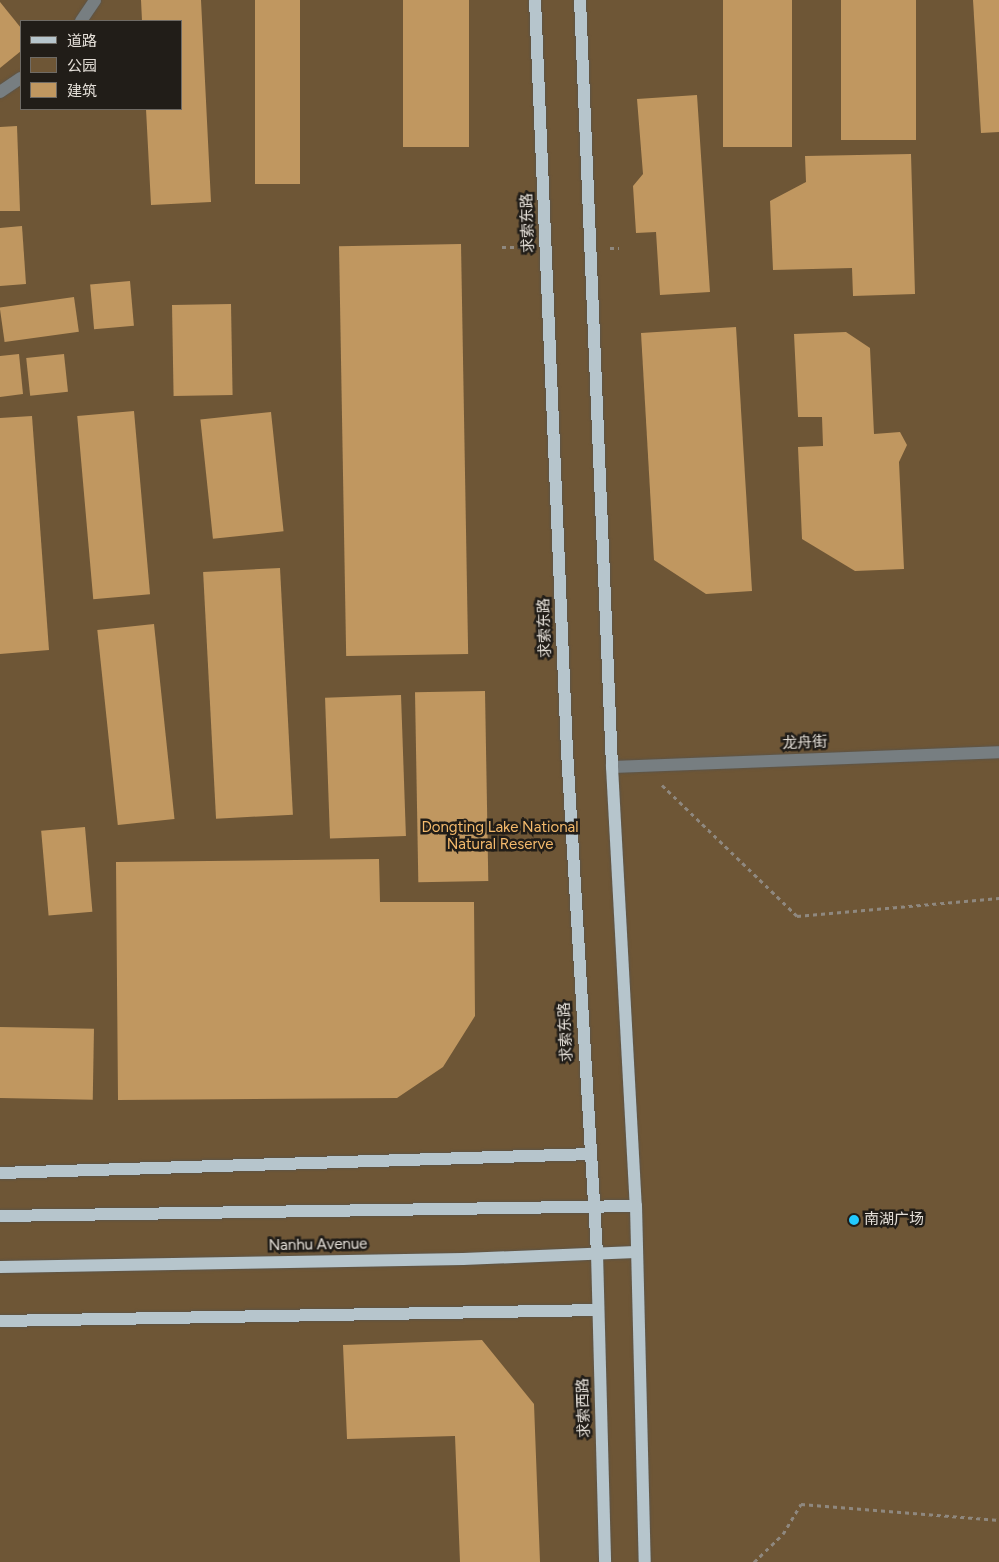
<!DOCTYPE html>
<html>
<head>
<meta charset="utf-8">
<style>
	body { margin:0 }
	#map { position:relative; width:999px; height:1562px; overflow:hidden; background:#3d352a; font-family:Figtree,"Noto Sans SC",sans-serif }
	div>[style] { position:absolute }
	.green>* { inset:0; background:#6e5636 }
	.building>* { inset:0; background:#c09760; transform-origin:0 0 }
	.path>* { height:3px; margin-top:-1.5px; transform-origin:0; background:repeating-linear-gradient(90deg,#8f887f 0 4px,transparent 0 8px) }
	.roads { filter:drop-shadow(0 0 1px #5b5449) drop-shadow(0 0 1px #5b5449) }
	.minor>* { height:12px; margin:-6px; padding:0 6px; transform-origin:6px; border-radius:6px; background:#777e81 }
	.major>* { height:12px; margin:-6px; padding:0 6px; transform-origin:6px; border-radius:6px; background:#b6c5cc }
	.dots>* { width:14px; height:14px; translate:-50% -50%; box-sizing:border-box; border:2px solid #211d18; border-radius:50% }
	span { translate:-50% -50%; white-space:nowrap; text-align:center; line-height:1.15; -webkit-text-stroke:5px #211d18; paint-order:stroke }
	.street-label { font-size:15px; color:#e4dfd8 }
	.park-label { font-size:15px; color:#f4ba6c }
	.poi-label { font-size:15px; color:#e4dfd8 }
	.left { translate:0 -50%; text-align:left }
	.legend { position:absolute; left:20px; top:20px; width:162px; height:90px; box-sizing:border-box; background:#211d18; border:1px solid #6f6b65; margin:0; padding:6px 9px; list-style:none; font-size:15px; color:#e4dfd8 }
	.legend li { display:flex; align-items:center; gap:10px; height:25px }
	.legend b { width:25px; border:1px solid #6f6b65 }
</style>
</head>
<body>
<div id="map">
	<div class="green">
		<div style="clip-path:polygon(evenodd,0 0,999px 0,999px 1562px,0 1562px,0 0,21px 21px,181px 21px,181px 109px,21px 109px,21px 21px)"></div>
	</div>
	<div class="building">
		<div style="clip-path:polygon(141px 0,201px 0,211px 202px,151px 205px,146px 109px,181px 109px,181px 21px,142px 21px)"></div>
		<div style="left:255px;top:0;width:45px;height:184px"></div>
		<div style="left:403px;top:0;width:66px;height:147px"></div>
		<div style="left:723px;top:0;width:69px;height:147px"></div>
		<div style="left:841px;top:0;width:75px;height:140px"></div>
		<div style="clip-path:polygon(973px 0,999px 0,999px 132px,981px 133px)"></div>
		<div style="clip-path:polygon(0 2px,21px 28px,21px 51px,0 68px)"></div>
		<div style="clip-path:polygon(697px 95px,710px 292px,660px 295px,656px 232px,636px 233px,633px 186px,643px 174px,637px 99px)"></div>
		<div style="clip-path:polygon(17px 126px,20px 211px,0 211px,0 127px)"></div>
		<div style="clip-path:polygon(911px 154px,915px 294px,853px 296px,852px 268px,773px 270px,770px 201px,806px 182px,805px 156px)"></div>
		<div style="clip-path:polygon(22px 226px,26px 284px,0 286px,0 228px)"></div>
		<div style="left:461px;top:244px;width:410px;height:122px;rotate:89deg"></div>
		<div style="left:130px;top:281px;width:45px;height:40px;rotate:85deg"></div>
		<div style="left:74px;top:297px;width:35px;height:75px;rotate:82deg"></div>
		<div style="left:231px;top:304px;width:91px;height:59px;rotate:89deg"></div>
		<div style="clip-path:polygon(736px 327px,752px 591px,706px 594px,654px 560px,641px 333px)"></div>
		<div style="clip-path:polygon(846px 332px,870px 348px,874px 434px,900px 432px,907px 445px,899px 462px,904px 569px,855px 571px,802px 539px,798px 447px,823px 446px,822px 417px,798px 417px,794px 334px)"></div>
		<div style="clip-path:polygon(19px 354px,23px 394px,0 397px,0 356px)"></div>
		<div style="left:64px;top:354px;width:38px;height:38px;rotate:84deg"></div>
		<div style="left:134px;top:411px;width:184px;height:57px;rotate:85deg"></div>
		<div style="left:271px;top:412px;width:120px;height:71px;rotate:84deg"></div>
		<div style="clip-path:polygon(32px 416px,49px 650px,0 654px,0 418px)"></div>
		<div style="left:280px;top:568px;width:247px;height:77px;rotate:87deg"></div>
		<div style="left:154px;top:624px;width:196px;height:57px;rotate:84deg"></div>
		<div style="left:485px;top:691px;width:190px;height:70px;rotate:89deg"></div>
		<div style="left:401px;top:695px;width:141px;height:76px;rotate:88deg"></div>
		<div style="left:85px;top:827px;width:85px;height:44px;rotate:85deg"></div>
		<div style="clip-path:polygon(379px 859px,380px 902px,474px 902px,475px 1016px,443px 1067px,397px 1098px,118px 1100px,116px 862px)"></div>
		<div style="left:0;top:1027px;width:94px;height:71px;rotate:1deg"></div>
		<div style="clip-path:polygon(482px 1340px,534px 1404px,540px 1562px,460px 1562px,455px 1436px,347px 1439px,343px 1345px)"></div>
	</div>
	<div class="path">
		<div style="left:502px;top:247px;width:24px"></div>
		<div style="left:610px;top:248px;width:9px"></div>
		<div style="left:662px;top:785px;width:188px;rotate:44.1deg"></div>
		<div style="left:797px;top:916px;width:203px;rotate:-5.1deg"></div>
		<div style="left:754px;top:1562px;width:40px;rotate:-44deg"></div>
		<div style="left:783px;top:1534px;width:35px;rotate:-59deg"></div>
		<div style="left:801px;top:1504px;width:199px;rotate:4.6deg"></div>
	</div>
	<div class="roads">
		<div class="minor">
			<div style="left:81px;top:21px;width:25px;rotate:-56deg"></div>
			<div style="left:0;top:92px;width:25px;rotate:-34deg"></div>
			<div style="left:612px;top:767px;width:387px;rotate:-2.2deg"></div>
		</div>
		<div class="major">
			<div style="left:535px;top:0;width:752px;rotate:87.56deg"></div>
			<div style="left:567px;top:751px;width:503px;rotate:86.58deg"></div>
			<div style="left:597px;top:1253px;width:309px;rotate:88.5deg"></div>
			<div style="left:580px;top:0;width:768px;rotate:87.61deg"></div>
			<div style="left:612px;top:767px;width:440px;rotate:86.9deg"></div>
			<div style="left:636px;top:1206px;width:356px;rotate:88.6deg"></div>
			<div style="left:0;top:1173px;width:590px;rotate:-1.84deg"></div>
			<div style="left:0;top:1216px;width:636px;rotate:-0.9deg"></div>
			<div style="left:0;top:1267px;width:463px;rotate:-1deg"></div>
			<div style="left:463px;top:1259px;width:173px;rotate:-2.3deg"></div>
			<div style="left:0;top:1321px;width:598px;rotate:-1.05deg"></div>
		</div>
	</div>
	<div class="dots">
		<div style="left:854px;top:1220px;background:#22c9fe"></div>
	</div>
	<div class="street-label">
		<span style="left:528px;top:223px;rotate:-92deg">求索东路</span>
		<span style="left:545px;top:628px;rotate:-92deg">求索东路</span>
		<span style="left:805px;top:743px;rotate:-2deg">龙舟街</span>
		<span style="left:566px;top:1032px;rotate:-93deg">求索东路</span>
		<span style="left:318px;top:1245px;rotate:-1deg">Nanhu Avenue</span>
		<span style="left:584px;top:1408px;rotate:-92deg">求索西路</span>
	</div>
	<div class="park-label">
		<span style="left:500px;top:836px">Dongting Lake National<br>Natural Reserve</span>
	</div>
	<div class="poi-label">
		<span class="left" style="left:864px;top:1220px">南湖广场</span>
	</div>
	<ul class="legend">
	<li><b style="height:6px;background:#b6c5cc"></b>道路</li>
	<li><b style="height:14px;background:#6e5636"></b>公园</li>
	<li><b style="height:14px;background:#c09760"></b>建筑</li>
	</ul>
</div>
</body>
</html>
